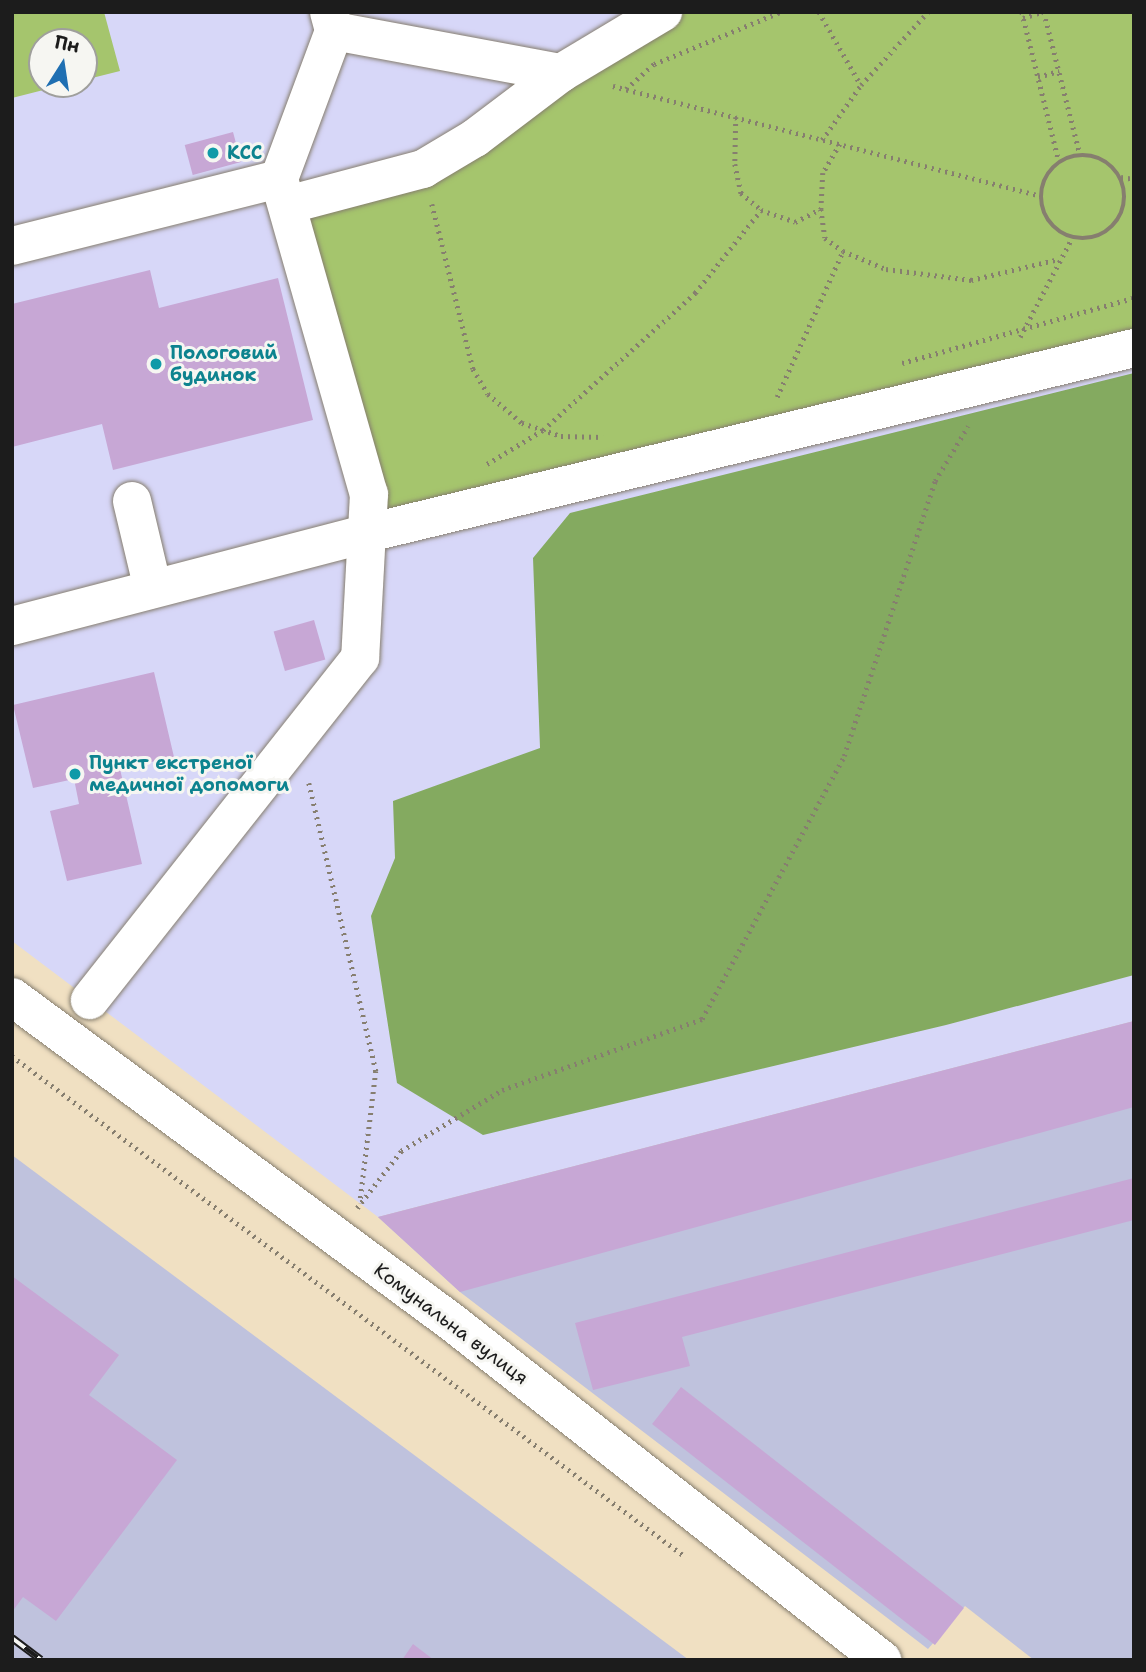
<!DOCTYPE html>
<html>
<head>
<meta charset="utf-8">
<style>
	body { margin:0 }
	#map { position:relative; width:1146px; height:1672px; overflow:hidden; background:#f0e0c2; font-family:"Shantell Sans",sans-serif }
	div>[style] { position:absolute }
	.built>* { inset:0; background:#d7d7f8 }
	.industrial>* { inset:0; background:#bfc2dd }
	.green>* { inset:0; background:#a5c56d }
	.forest>* { inset:0; background:#84aa60 }
	.building>* { inset:0; background:#c7a7d5; transform-origin:0 0 }
	.path>* { height:4.5px; margin-top:-2.25px; transform-origin:0; background:repeating-linear-gradient(90deg,#867e6f 0 2px,transparent 0 7px) }
	.path>.ring { margin:-2.25px; padding:0; box-sizing:content-box; background:none; border:4.5px solid #867e6f; border-radius:50% }
	.roads { filter:drop-shadow(0 0 2px #867e6f) drop-shadow(0 0 2px #867e6f) }
	.minor>* { height:38px; margin:-19px; padding:0 19px; transform-origin:19px; border-radius:19px; background:#fff }
	.rail>* { height:8px; margin-top:-4px; transform-origin:0; background:repeating-linear-gradient(90deg,#f6f6f2 0 16px,#1c1c1c 0 32px); box-sizing:border-box; border-block:2px solid #1c1c1c }
	.dots>* { width:19px; height:19px; translate:-50% -50%; box-sizing:border-box; border:4px solid #f6f6f2; border-radius:50% }
	span { translate:-50% -50%; white-space:nowrap; text-align:center; line-height:1.15; -webkit-text-stroke:6px #f6f6f2; paint-order:stroke }
	.culture-label { font-size:19px; color:#0d838f; font-weight:700 }
	.left { translate:0 -50%; text-align:left }
	.street-label { font-size:19px; color:#1c1c1c }
	.frame { position:absolute; inset:0; border:14px solid #1c1c1c; pointer-events:none }
	.north { position:absolute; left:28px; top:28px; width:70px; height:70px; box-sizing:border-box; background:#f6f6f2; border:2px solid #9f9f9c; border-radius:50%; rotate:12deg; font-size:19px; font-weight:700; line-height:28px; text-align:center; color:#1c1c1c }
	.north::after { content:''; display:block; margin:auto; width:24px; height:32px; background:#1f6fb2; clip-path:polygon(50% 0,100% 100%,50% 72%,0 100%) }
</style>
</head>
<body>
<div id="map">
	<div class="built">
		<div style="clip-path:polygon(evenodd,12px 12px,1134px 12px,1134px 1021px,378px 1217px,12px 941px,12px 12px,42px 42px,84px 42px,84px 84px,42px 84px,42px 42px)"></div>
	</div>
	<div class="industrial">
		<div style="clip-path:polygon(1134px 1021px,1134px 1660px,1034px 1660px,965px 1606px,928px 1649px,460px 1292px,378px 1217px)"></div>
		<div style="clip-path:polygon(12px 1155px,689px 1660px,12px 1660px)"></div>
	</div>
	<div class="green">
		<div style="clip-path:polygon(12px 12px,104px 12px,120px 71px,84px 80px,84px 42px,42px 42px,42px 84px,67px 84px,12px 98px)"></div>
		<div style="clip-path:polygon(663px 12px,1134px 12px,1134px 348px,364px 534px,287px 205px,423px 169px)"></div>
	</div>
	<div class="forest">
		<div style="clip-path:polygon(1134px 373px,1134px 975px,946px 1025px,483px 1135px,397px 1083px,371px 916px,395px 858px,393px 801px,540px 748px,533px 558px,570px 513px)"></div>
	</div>
	<div class="building">
		<div style="left:233px;top:132px;width:31px;height:50px;rotate:75deg"></div>
		<div style="clip-path:polygon(150px 270px,159px 308px,278px 278px,313px 420px,113px 470px,102px 424px,12px 447px,12px 304px)"></div>
		<div style="left:314px;top:620px;width:41px;height:42px;rotate:74deg"></div>
		<div style="clip-path:polygon(154px 672px,174px 757px,120px 769px,142px 864px,67px 881px,50px 811px,79px 804px,74px 779px,33px 788px,13px 705px)"></div>
		<div style="clip-path:polygon(1134px 1021px,1134px 1107px,460px 1292px,378px 1217px)"></div>
		<div style="clip-path:polygon(1134px 1178px,1134px 1220px,682px 1337px,690px 1366px,593px 1390px,575px 1323px)"></div>
		<div style="clip-path:polygon(12px 1276px,119px 1355px,89px 1395px,177px 1460px,56px 1621px,23px 1597px,12px 1612px)"></div>
		<div style="left:681px;top:1387px;width:359px;height:47px;rotate:38deg"></div>
		<div style="clip-path:polygon(413px 1644px,434px 1660px,402px 1660px)"></div>
	</div>
	<div class="path">
		<div style="left:819px;top:12px;width:84px;rotate:60.1deg"></div>
		<div style="left:1022px;top:12px;width:154px;rotate:76.1deg"></div>
		<div style="left:1044px;top:12px;width:146px;rotate:75.8deg"></div>
		<div style="left:1023px;top:18px;width:19px;rotate:-18deg"></div>
		<div style="left:1038px;top:77px;width:22px;rotate:-16deg"></div>
		<div style="left:613px;top:86px;width:443px;rotate:14.4deg"></div>
		<div style="left:626px;top:89px;width:38px;rotate:-42deg"></div>
		<div style="left:654px;top:64px;width:136px;rotate:-22.4deg"></div>
		<div style="left:736px;top:117px;width:47px;rotate:91.2deg"></div>
		<div style="left:735px;top:164px;width:30px;rotate:78deg"></div>
		<div style="left:741px;top:193px;width:26px;rotate:40deg"></div>
		<div style="left:761px;top:210px;width:36px;rotate:19deg"></div>
		<div style="left:795px;top:222px;width:29px;rotate:-27deg"></div>
		<div style="left:822px;top:140px;width:67px;rotate:-54.7deg"></div>
		<div style="left:861px;top:85px;width:99px;rotate:-47.5deg"></div>
		<div style="left:840px;top:144px;width:34px;rotate:120deg"></div>
		<div style="left:823px;top:173px;width:36px;rotate:93deg"></div>
		<div style="left:821px;top:209px;width:29px;rotate:82deg"></div>
		<div style="left:825px;top:238px;width:22px;rotate:36deg"></div>
		<div style="left:843px;top:251px;width:47px;rotate:22.7deg"></div>
		<div style="left:886px;top:269px;width:86px;rotate:7.4deg"></div>
		<div style="left:971px;top:280px;width:90px;rotate:-13.4deg"></div>
		<div class="ring" style="left:1041px;top:155px;width:79.5px;height:79.5px"></div>
		<div style="left:1121px;top:177px;width:13px;rotate:9deg"></div>
		<div style="left:432px;top:204px;width:170px;rotate:76deg"></div>
		<div style="left:473px;top:369px;width:29px;rotate:59deg"></div>
		<div style="left:488px;top:394px;width:45px;rotate:40.5deg"></div>
		<div style="left:522px;top:423px;width:41px;rotate:18.4deg"></div>
		<div style="left:561px;top:436px;width:42px;rotate:1.4deg"></div>
		<div style="left:1020px;top:337px;width:112px;rotate:-62.3deg"></div>
		<div style="left:902px;top:363px;width:241px;rotate:-15.7deg"></div>
		<div style="left:777px;top:397px;width:160px;rotate:-65.7deg"></div>
		<div style="left:487px;top:464px;width:66px;rotate:-31.3deg"></div>
		<div style="left:543px;top:430px;width:205px;rotate:-42deg"></div>
		<div style="left:695px;top:293px;width:106px;rotate:-51.5deg"></div>
		<div style="left:309px;top:783px;width:296px;rotate:76.9deg"></div>
		<div style="left:376px;top:1071px;width:133px;rotate:96.9deg"></div>
		<div style="left:12px;top:1056px;width:836px;rotate:36.64deg"></div>
		<div style="left:357px;top:1208px;width:72px;rotate:-52.3deg"></div>
		<div style="left:401px;top:1151px;width:118px;rotate:-31.1deg"></div>
		<div style="left:502px;top:1090px;width:212px;rotate:-19.5deg"></div>
		<div style="left:702px;top:1019px;width:299px;rotate:-61.6deg"></div>
		<div style="left:844px;top:756px;width:290px;rotate:-71.7deg"></div>
		<div style="left:935px;top:481px;width:64px;rotate:-59deg"></div>
	</div>
	<div class="roads">
		<div class="minor">
			<div style="left:329px;top:12px;width:20px;rotate:75deg"></div>
			<div style="left:334px;top:31px;width:231px;rotate:10.5deg"></div>
			<div style="left:279px;top:179px;width:158px;rotate:-69.6deg"></div>
			<div style="left:287px;top:205px;width:141px;rotate:-14.8deg"></div>
			<div style="left:423px;top:169px;width:61px;rotate:-30.8deg"></div>
			<div style="left:475px;top:138px;width:108px;rotate:-37.1deg"></div>
			<div style="left:561px;top:73px;width:119px;rotate:-30.9deg"></div>
			<div style="left:12px;top:246px;width:275px;rotate:-14.1deg"></div>
			<div style="left:279px;top:179px;width:328px;rotate:74.1deg"></div>
			<div style="left:369px;top:494px;width:164px;rotate:93.1deg"></div>
			<div style="left:360px;top:658px;width:436px;rotate:128.3deg"></div>
			<div style="left:132px;top:501px;width:90px;rotate:76.6deg"></div>
			<div style="left:12px;top:626px;width:364px;rotate:-14.6deg"></div>
			<div style="left:364px;top:534px;width:792px;rotate:-13.58deg"></div>
			<div style="left:12px;top:997px;width:548px;rotate:36.47deg"></div>
			<div style="left:453px;top:1323px;width:546px;rotate:38.15deg"></div>
		</div>
	</div>
	<div class="rail">
		<div style="left:12px;top:1638px;width:36px;rotate:37deg"></div>
	</div>
	<div class="dots">
		<div style="left:213px;top:153px;background:#0f9aa8"></div>
		<div style="left:156px;top:364px;background:#0f9aa8"></div>
		<div style="left:75px;top:774px;background:#0f9aa8"></div>
	</div>
	<div class="culture-label">
		<span class="left" style="left:227px;top:153px">КСС</span>
		<span class="left" style="left:170px;top:364px">Пологовий<br>будинок</span>
		<span class="left" style="left:89px;top:774px">Пункт екстреної<br>медичної допомоги</span>
	</div>
	<div class="street-label">
		<span style="left:451px;top:1324px;rotate:37deg">Комунальна вулиця</span>
	</div>
	<div class="frame"></div>
	<div class="north">Пн</div>
</div>
</body>
</html>
